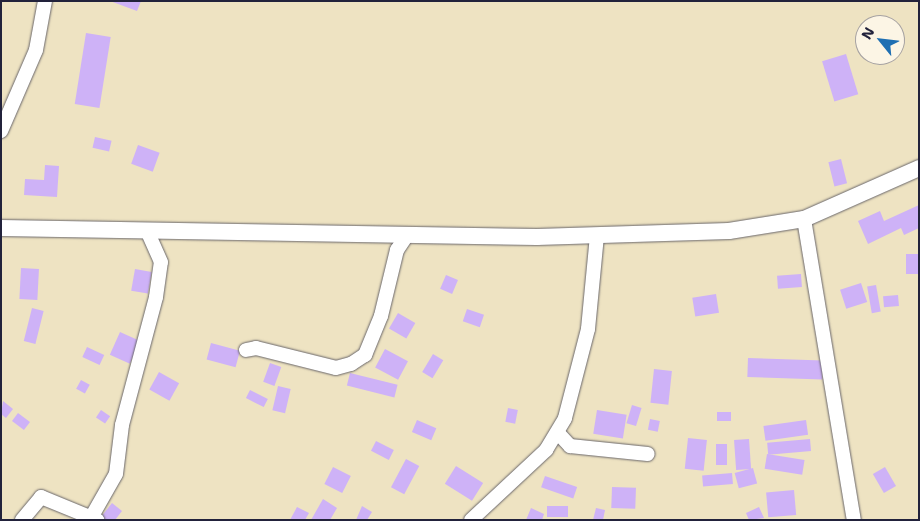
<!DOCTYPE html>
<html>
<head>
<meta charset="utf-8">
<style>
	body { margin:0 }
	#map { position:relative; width:920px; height:521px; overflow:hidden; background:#eee3c2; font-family:"Shantell Sans",sans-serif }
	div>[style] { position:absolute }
	.building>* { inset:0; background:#ceb2f7; transform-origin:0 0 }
	.roads { filter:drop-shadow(0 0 1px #69666a) drop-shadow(0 0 1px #69666a) }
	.minor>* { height:14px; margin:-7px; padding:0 7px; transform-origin:7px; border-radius:7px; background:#fff }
	.tertiary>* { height:16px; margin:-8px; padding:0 8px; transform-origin:8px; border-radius:8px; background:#fff }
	span { translate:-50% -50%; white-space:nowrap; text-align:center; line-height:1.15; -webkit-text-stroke:4px #fcf5e5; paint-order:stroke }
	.frame { position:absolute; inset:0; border:2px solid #22223b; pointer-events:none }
	.north { position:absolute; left:855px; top:15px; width:50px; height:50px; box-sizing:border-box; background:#fcf5e5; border:1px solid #a5a1a1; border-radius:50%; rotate:299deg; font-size:14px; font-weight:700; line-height:20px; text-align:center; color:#22223b }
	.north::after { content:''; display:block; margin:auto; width:18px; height:22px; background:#1f6fb2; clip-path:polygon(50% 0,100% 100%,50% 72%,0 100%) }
</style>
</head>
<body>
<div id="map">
	<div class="building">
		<div style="clip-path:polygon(110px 1px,141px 1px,137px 11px)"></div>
		<div style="left:86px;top:33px;width:25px;height:72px;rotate:9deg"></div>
		<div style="left:846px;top:54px;width:42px;height:25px;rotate:73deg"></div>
		<div style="left:95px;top:137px;width:17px;height:11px;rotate:13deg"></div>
		<div style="left:138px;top:145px;width:23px;height:20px;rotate:20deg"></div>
		<div style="left:841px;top:159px;width:25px;height:13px;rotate:76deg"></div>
		<div style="clip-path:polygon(45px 165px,59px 166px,57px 197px,24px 195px,25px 179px,44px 180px)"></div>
		<div style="clip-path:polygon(919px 205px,919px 228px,904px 235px,901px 228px,868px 244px,858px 221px,880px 211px,884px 221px)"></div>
		<div style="left:906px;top:254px;width:13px;height:20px"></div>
		<div style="left:21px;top:268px;width:18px;height:31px;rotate:3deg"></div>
		<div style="left:135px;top:269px;width:17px;height:22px;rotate:10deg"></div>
		<div style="left:801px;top:274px;width:13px;height:24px;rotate:86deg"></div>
		<div style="left:446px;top:275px;width:13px;height:15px;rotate:23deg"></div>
		<div style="left:861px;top:283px;width:20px;height:22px;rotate:72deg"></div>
		<div style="left:876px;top:285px;width:27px;height:9px;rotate:80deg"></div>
		<div style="left:716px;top:294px;width:19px;height:24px;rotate:81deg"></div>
		<div style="left:898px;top:295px;width:11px;height:15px;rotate:85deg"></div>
		<div style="left:32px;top:308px;width:12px;height:34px;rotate:14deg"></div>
		<div style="left:467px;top:309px;width:18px;height:13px;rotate:19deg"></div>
		<div style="left:398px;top:313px;width:20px;height:18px;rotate:30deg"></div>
		<div style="left:120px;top:332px;width:22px;height:25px;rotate:24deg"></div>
		<div style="left:211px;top:343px;width:30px;height:17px;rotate:15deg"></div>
		<div style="left:87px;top:347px;width:19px;height:11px;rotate:25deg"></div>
		<div style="left:385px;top:349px;width:26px;height:21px;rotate:28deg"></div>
		<div style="left:433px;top:354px;width:12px;height:21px;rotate:31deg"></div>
		<div style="left:748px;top:358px;width:75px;height:19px;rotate:2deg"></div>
		<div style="left:270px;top:363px;width:12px;height:20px;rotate:20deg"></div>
		<div style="left:654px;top:369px;width:18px;height:34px;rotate:6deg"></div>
		<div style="left:159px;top:372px;width:23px;height:20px;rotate:29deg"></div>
		<div style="left:350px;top:373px;width:49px;height:13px;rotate:14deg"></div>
		<div style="left:81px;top:380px;width:10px;height:10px;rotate:29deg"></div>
		<div style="left:278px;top:386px;width:13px;height:25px;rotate:13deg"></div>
		<div style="left:250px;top:390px;width:20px;height:9px;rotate:27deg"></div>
		<div style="clip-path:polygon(3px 401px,13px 409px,6px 418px,1px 414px)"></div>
		<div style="left:632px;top:405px;width:10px;height:19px;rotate:17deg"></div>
		<div style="left:508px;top:408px;width:10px;height:14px;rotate:11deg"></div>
		<div style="left:101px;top:410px;width:11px;height:9px;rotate:34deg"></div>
		<div style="left:597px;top:410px;width:30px;height:24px;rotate:9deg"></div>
		<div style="left:731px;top:412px;width:9px;height:14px;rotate:90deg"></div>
		<div style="left:18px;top:413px;width:15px;height:10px;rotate:37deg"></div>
		<div style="left:650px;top:419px;width:10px;height:11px;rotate:11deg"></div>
		<div style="left:417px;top:420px;width:21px;height:13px;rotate:23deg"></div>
		<div style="left:806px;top:420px;width:15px;height:43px;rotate:82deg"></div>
		<div style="left:688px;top:438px;width:19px;height:31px;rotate:6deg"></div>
		<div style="left:749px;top:439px;width:30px;height:15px;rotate:86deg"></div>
		<div style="left:810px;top:439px;width:12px;height:43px;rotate:85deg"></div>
		<div style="left:376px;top:441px;width:20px;height:11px;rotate:27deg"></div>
		<div style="left:716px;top:444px;width:11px;height:21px"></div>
		<div style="left:767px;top:454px;width:38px;height:15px;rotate:9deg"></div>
		<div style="left:406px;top:459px;width:15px;height:32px;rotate:28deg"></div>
		<div style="left:456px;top:466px;width:32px;height:21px;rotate:32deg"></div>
		<div style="left:333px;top:467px;width:20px;height:19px;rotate:27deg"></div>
		<div style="left:885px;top:467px;width:22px;height:14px;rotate:60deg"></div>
		<div style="left:753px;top:468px;width:16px;height:19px;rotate:75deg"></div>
		<div style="left:732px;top:473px;width:11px;height:30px;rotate:85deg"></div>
		<div style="left:545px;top:476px;width:34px;height:12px;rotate:19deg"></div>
		<div style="left:612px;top:487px;width:24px;height:21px;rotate:2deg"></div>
		<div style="left:794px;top:490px;width:25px;height:28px;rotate:85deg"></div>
		<div style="clip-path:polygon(323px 499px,337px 508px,330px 520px,311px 520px)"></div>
		<div style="clip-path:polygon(112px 503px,122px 511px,115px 520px,104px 520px,101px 517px)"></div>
		<div style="clip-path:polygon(362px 506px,372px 512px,367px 520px,356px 520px)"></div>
		<div style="left:547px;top:506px;width:21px;height:11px"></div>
		<div style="clip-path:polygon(297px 507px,309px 513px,305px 520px,290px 520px)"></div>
		<div style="clip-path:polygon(759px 507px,764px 518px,749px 520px,746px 513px)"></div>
		<div style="clip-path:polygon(531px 508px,544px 514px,542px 520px,526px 520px)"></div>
		<div style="clip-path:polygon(596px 508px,605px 510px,603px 520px,593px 520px)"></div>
	</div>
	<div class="roads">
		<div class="minor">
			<div style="left:1px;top:131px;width:88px;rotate:-66.6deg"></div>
			<div style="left:36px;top:50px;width:50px;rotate:-79.6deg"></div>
			<div style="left:804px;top:219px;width:305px;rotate:80.6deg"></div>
			<div style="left:246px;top:350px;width:10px;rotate:-11deg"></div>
			<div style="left:256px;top:348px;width:82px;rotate:14deg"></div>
			<div style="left:336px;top:368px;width:16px;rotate:-15deg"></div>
			<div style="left:351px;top:364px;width:17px;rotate:-33deg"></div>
			<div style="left:365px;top:355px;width:42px;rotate:-67.7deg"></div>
			<div style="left:381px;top:316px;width:68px;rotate:-76.4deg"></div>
			<div style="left:397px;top:250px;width:18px;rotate:-56deg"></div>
			<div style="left:558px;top:433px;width:18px;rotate:47deg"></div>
			<div style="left:570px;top:446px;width:78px;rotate:5.9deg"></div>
			<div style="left:92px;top:516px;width:48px;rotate:-60.3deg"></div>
			<div style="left:116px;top:474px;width:49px;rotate:-83deg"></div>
			<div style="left:122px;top:425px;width:132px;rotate:-75.1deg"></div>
			<div style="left:156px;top:297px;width:35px;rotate:-82deg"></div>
			<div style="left:161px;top:262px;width:35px;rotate:-114deg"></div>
			<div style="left:22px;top:520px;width:30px;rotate:-50deg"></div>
			<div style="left:41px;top:497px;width:61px;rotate:22.3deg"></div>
			<div style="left:471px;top:520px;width:103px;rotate:-43deg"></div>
			<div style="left:546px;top:450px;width:37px;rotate:-59deg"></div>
			<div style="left:565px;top:418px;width:92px;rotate:-75.5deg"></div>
			<div style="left:588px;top:329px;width:94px;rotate:-84.5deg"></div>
		</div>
		<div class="tertiary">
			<div style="left:1px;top:228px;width:536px;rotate:0.96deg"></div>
			<div style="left:537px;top:237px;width:192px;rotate:-1.8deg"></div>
			<div style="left:729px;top:231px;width:76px;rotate:-9.1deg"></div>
			<div style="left:804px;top:219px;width:126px;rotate:-23.9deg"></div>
		</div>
	</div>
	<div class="frame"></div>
	<div class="north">N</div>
</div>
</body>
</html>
